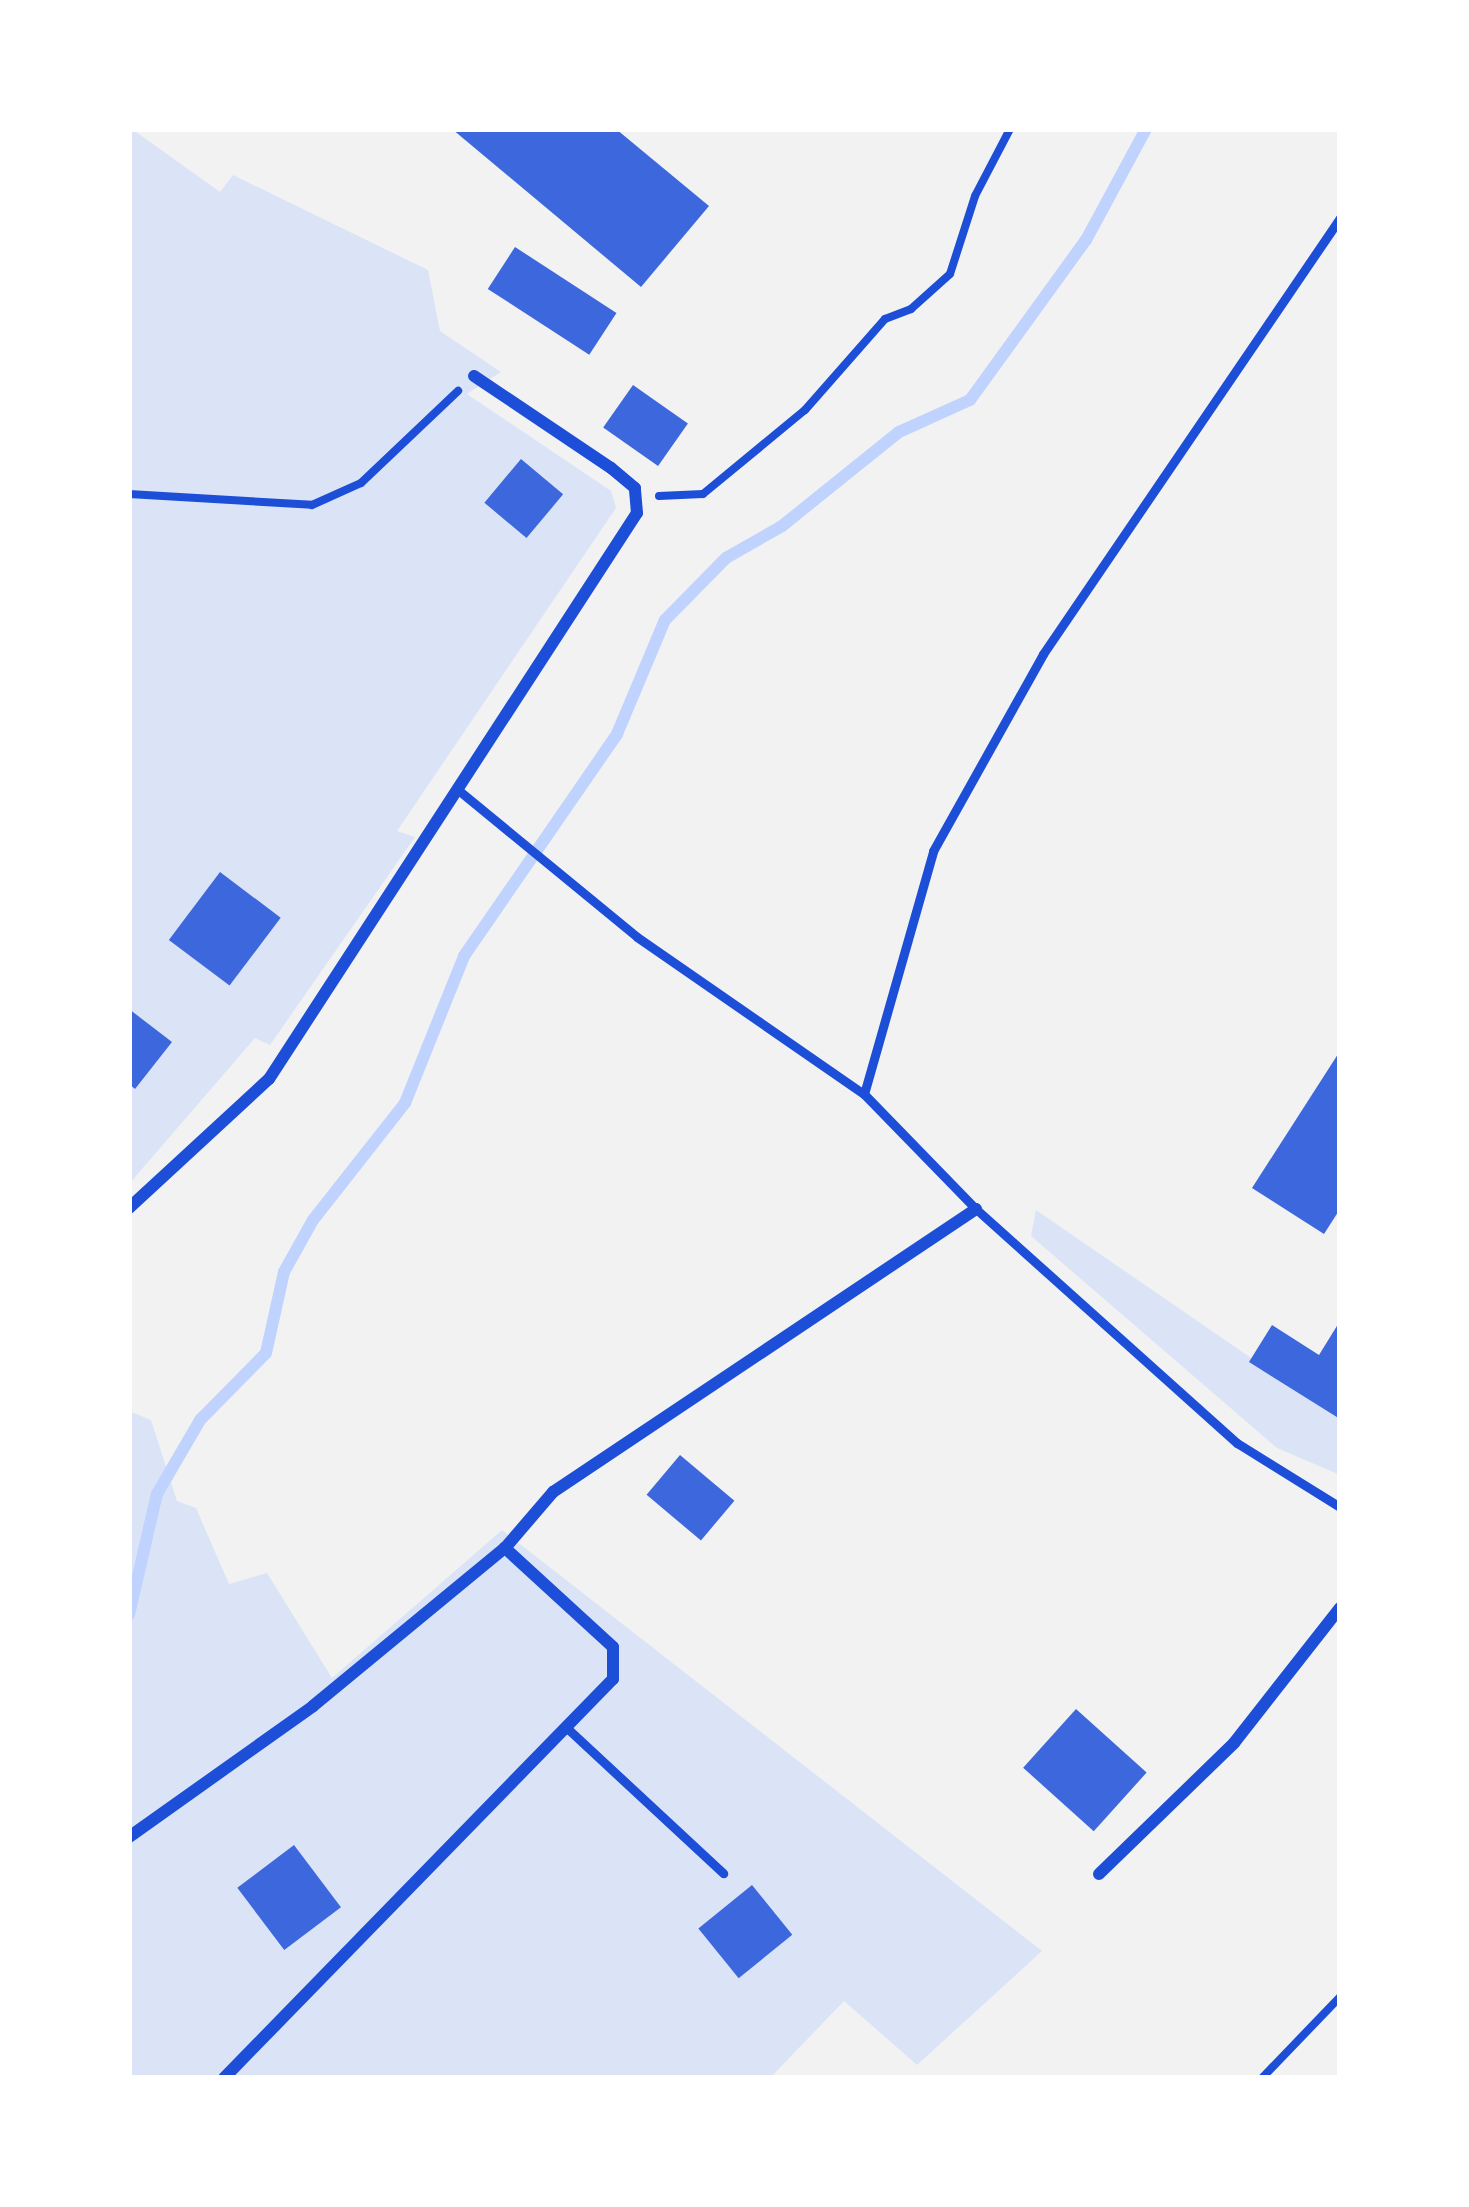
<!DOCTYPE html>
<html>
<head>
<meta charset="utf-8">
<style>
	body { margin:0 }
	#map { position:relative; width:1469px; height:2207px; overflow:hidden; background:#f2f2f2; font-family:"Titillium Web",sans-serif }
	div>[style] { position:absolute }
	.green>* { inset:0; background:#dbe4f7 }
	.stream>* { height:12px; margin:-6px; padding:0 6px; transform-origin:6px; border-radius:6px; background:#bfd3fe }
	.building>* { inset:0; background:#3d67dc; transform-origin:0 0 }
	.path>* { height:8px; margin:-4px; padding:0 4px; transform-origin:4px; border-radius:4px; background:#1d4ed8 }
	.service>* { height:9px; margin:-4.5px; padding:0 4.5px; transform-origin:4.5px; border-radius:4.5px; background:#1d4ed8 }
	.minor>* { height:12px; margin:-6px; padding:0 6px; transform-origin:6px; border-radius:6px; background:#1d4ed8 }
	span { translate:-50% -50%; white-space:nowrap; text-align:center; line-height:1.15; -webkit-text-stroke:9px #fff; paint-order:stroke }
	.frame { position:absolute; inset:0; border:132px solid #fff; pointer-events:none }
</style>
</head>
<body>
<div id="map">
	<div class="green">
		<div style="clip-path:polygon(132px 129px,220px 192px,233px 175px,428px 270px,440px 331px,501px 372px,467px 394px,611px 491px,616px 508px,397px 831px,415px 837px,270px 1045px,255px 1038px,129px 1184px)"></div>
		<div style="clip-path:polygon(1036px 1210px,1340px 1419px,1340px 1475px,1277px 1448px,1031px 1236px)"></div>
		<div style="clip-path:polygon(129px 1411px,151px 1420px,177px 1501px,196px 1508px,229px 1584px,267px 1573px,332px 1678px,502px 1530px,1042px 1951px,917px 2065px,844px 2001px,770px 2078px,129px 2078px)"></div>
	</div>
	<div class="stream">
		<div style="left:129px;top:1615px;width:124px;rotate:-77deg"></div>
		<div style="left:157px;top:1494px;width:86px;rotate:-59.8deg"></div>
		<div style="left:200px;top:1420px;width:94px;rotate:-45.4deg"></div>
		<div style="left:266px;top:1353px;width:83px;rotate:-77.5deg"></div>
		<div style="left:284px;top:1272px;width:60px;rotate:-60.9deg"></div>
		<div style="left:313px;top:1220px;width:149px;rotate:-51.8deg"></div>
		<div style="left:405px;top:1103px;width:158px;rotate:-68.1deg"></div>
		<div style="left:464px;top:956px;width:270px;rotate:-55.4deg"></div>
		<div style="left:617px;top:734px;width:124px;rotate:-67.2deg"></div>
		<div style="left:665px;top:620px;width:87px;rotate:-45.5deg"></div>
		<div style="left:726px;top:558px;width:64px;rotate:-29.7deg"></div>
		<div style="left:782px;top:526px;width:150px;rotate:-38.8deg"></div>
		<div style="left:899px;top:432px;width:78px;rotate:-24.3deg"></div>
		<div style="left:970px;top:400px;width:198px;rotate:-54.1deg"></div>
		<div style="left:1086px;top:240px;width:126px;rotate:-61.6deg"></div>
	</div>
	<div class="building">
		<div style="clip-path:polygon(452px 129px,616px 129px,709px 206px,641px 287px)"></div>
		<div style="left:515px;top:247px;width:121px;height:50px;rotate:33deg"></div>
		<div style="left:633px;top:385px;width:67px;height:52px;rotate:35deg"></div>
		<div style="left:521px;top:459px;width:55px;height:57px;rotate:40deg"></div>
		<div style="left:220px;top:872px;width:76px;height:85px;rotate:37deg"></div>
		<div style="clip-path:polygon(129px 1009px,172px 1042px,135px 1089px,129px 1084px)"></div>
		<div style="clip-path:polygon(1340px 1051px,1340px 1209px,1324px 1234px,1252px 1188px)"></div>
		<div style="clip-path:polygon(1340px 1321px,1340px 1419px,1249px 1362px,1272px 1325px,1319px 1355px)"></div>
		<div style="left:680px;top:1455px;width:71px;height:52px;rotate:40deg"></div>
		<div style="left:1076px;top:1709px;width:95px;height:79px;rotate:42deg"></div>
		<div style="left:294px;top:1845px;width:78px;height:71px;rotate:53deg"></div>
		<div style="left:752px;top:1885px;width:64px;height:69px;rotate:51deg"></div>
	</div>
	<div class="path">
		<div style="left:129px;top:494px;width:183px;rotate:3.4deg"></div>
		<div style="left:312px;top:505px;width:54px;rotate:-24.2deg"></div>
		<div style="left:361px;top:483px;width:134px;rotate:-43.5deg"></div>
		<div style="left:659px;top:496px;width:44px;rotate:-2.6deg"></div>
		<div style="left:703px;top:494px;width:132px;rotate:-39.5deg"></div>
		<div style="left:805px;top:410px;width:121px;rotate:-48.7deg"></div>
		<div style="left:885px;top:319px;width:28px;rotate:-21deg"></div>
		<div style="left:911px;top:309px;width:52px;rotate:-41.9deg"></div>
		<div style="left:950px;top:274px;width:82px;rotate:-72.2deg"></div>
		<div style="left:975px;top:196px;width:76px;rotate:-62.4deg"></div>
		<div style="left:1262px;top:2078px;width:112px;rotate:-46.1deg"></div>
	</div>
	<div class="service">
		<div style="left:457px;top:789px;width:233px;rotate:39.4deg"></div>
		<div style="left:637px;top:937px;width:276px;rotate:34.7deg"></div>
		<div style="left:864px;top:1094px;width:161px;rotate:45.8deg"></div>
		<div style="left:976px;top:1209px;width:351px;rotate:41.9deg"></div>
		<div style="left:1237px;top:1443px;width:121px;rotate:31.9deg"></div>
		<div style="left:864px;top:1094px;width:253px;rotate:-74.1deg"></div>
		<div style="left:933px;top:851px;width:226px;rotate:-60.8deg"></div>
		<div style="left:1043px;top:654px;width:528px;rotate:-55.74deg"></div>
		<div style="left:568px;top:1729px;width:212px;rotate:42.9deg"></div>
	</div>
	<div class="minor">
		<div style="left:129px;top:1208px;width:190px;rotate:-42.7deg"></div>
		<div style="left:269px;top:1079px;width:675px;rotate:-56.97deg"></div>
		<div style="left:637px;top:513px;width:25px;rotate:-95deg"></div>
		<div style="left:635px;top:488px;width:31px;rotate:-140deg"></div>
		<div style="left:611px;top:468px;width:165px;rotate:-146.1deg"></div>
		<div style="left:129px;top:1837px;width:226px;rotate:-35.4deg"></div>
		<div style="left:313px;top:1706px;width:249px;rotate:-39.5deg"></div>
		<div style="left:505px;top:1548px;width:74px;rotate:-49.4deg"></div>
		<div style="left:553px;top:1492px;width:509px;rotate:-33.78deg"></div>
		<div style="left:1099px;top:1874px;width:188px;rotate:-44.1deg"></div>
		<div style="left:1234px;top:1743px;width:172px;rotate:-51.9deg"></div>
		<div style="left:224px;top:2078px;width:557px;rotate:-45.73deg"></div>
		<div style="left:613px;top:1679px;width:32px;rotate:-90deg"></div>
		<div style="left:613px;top:1647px;width:147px;rotate:-137.5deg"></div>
	</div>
	<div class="frame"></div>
</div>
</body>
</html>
